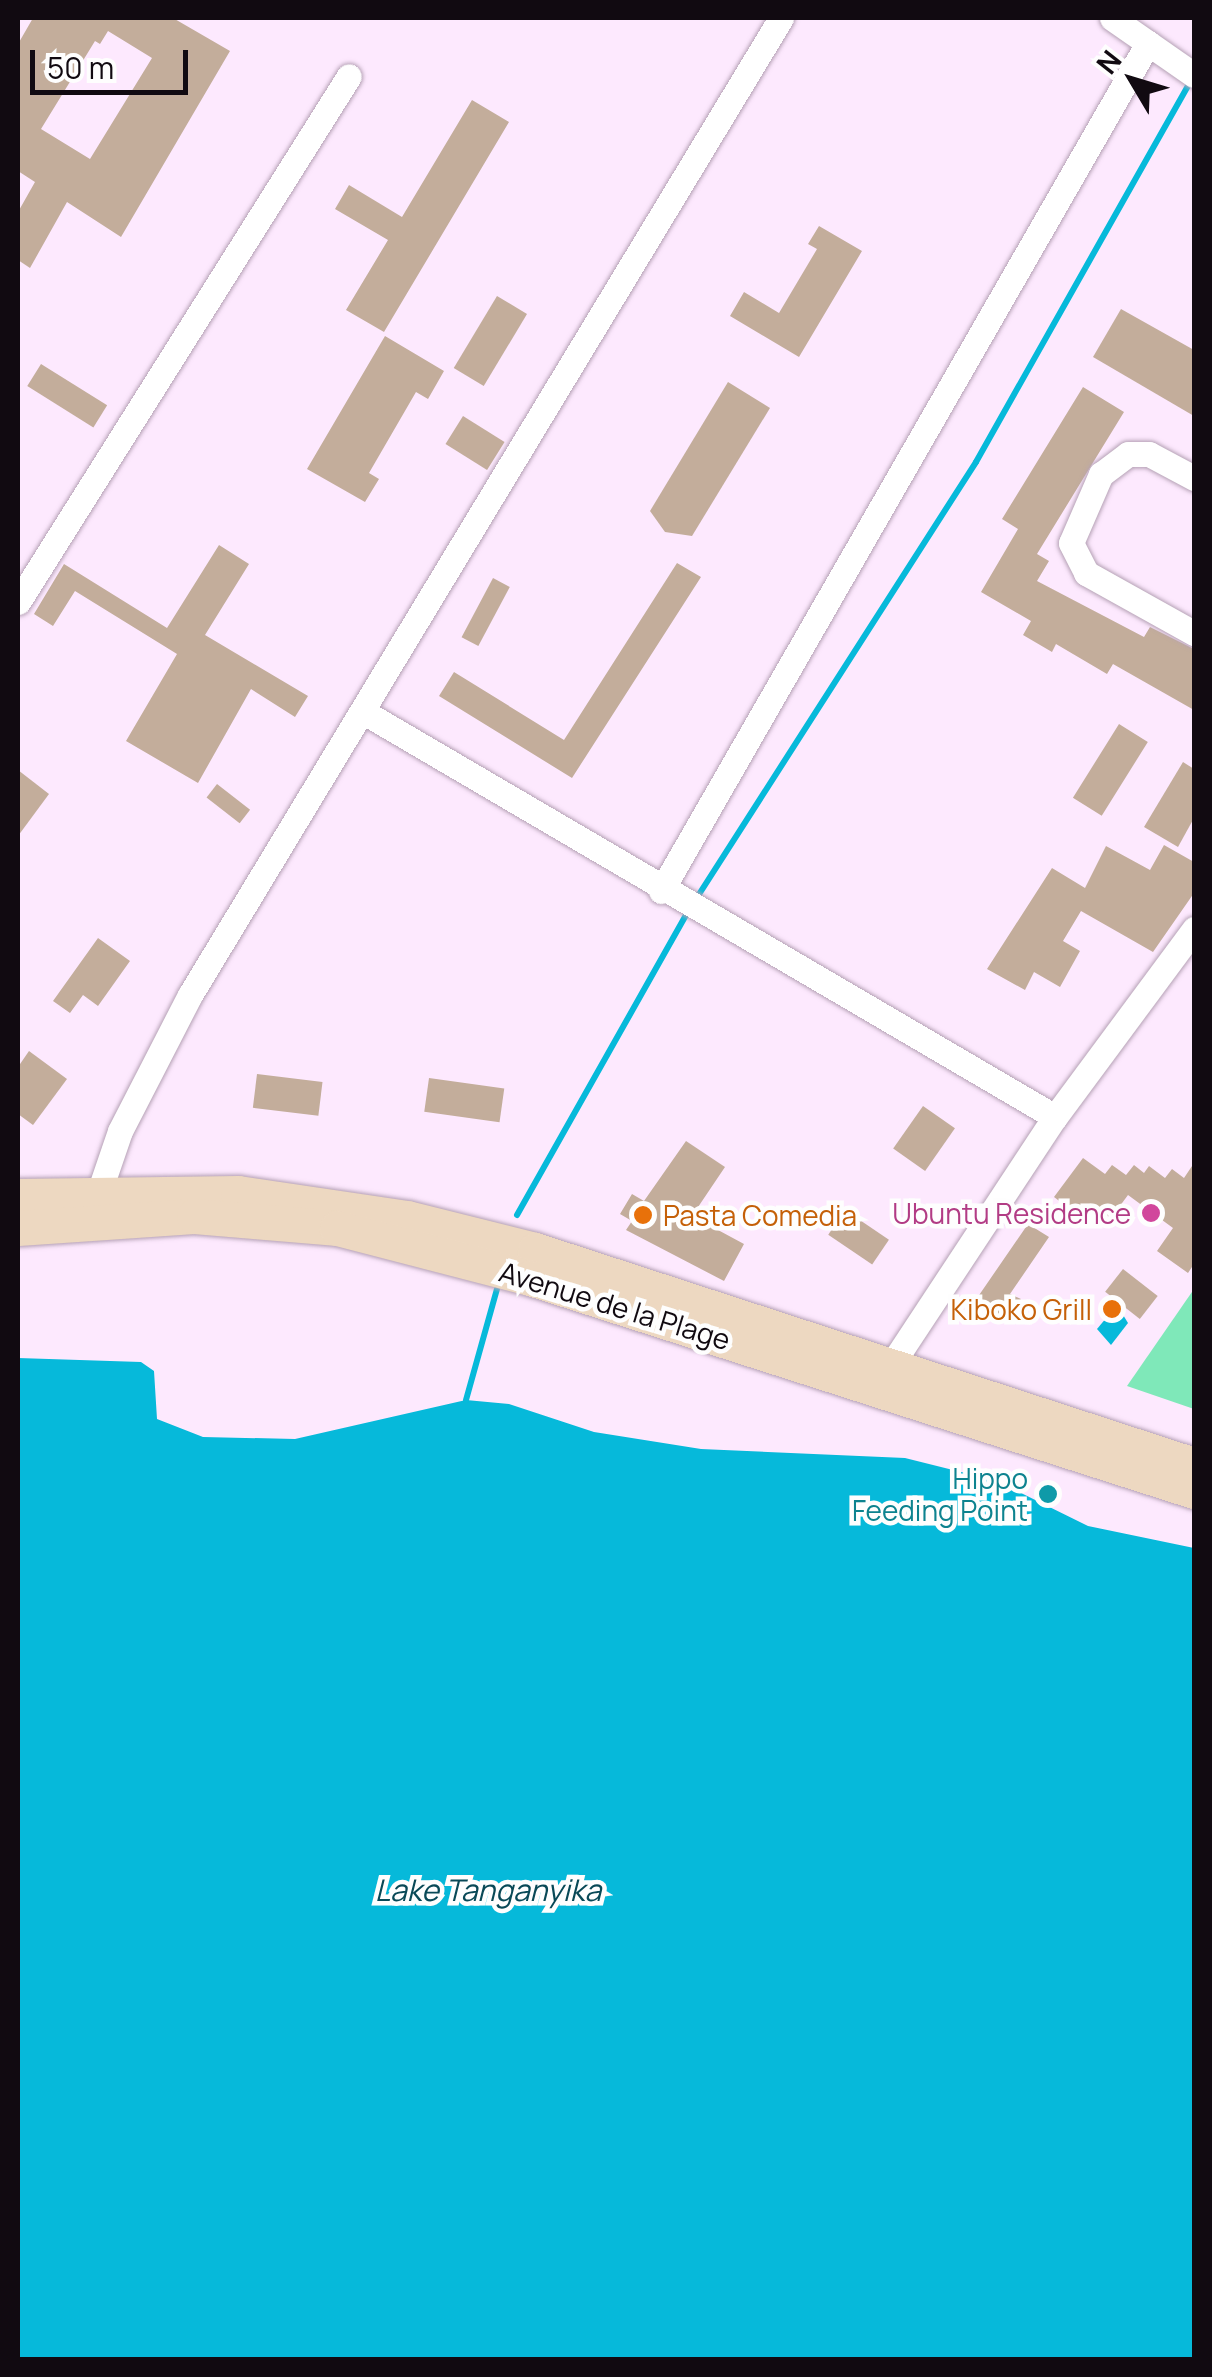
<!DOCTYPE html>
<html>
<head>
<meta charset="utf-8">
<style>
	body { margin:0 }
	#map { position:relative; width:1212px; height:2377px; overflow:hidden; background:#fde9fe; font-family:Manrope,sans-serif }
	div>[style] { position:absolute }
	.green>* { inset:0; background:#7fe8b9 }
	.water>* { inset:0; background:#06b9da }
	.stream>* { height:6px; margin:-3px; padding:0 3px; transform-origin:3px; border-radius:3px; background:#06b9da }
	.building>* { inset:0; background:#c3ad9b; transform-origin:0 0 }
	.roads { filter:drop-shadow(0 0 2px #b5a1b5) drop-shadow(0 0 2px #b5a1b5) }
	.street>* { height:25px; margin:-12.5px; padding:0 12.5px; transform-origin:12.5px; border-radius:12.5px; background:#fff }
	.secondary>* { height:35px; margin:-17.5px; padding:0 17.5px; transform-origin:17.5px; border-radius:17.5px; background:#edd8c1 }
	.dots>* { width:28px; height:28px; translate:-50% -50%; box-sizing:border-box; border:5px solid #fefefe; border-radius:50% }
	span { translate:-50% -50%; white-space:nowrap; text-align:center; line-height:1.15; -webkit-text-stroke:9px #fefefe; paint-order:stroke }
	.hotel-label { font-size:28px; color:#b23c85 }
	.right { translate:-100% -50%; text-align:right }
	.food-label { font-size:28px; color:#c56008 }
	.left { translate:0 -50%; text-align:left }
	.street-label { font-size:28px; color:#110a11 }
	.culture-label { font-size:28px; color:#0d838f }
	.water-label { font-size:30px; color:#094957; font-style:italic }
	.frame { position:absolute; inset:0; border:20px solid #110a11; pointer-events:none }
	.north { position:absolute; left:1082px; top:30px; width:100px; height:100px; -webkit-text-stroke:8px #fefefe; paint-order:stroke; rotate:308deg; font-size:28px; font-weight:700; line-height:40px; text-align:center; color:#110a11 }
	.north::after { content:''; display:block; margin:auto; width:35px; height:45px; background:#110a11; clip-path:polygon(50% 0,100% 100%,50% 72%,0 100%) }
	.scale { position:absolute; left:30px; top:50px; width:158px; height:45px; box-sizing:border-box; border:5px solid #110a11; border-top:0; padding-left:12px; font-size:30px; line-height:35px; white-space:nowrap; color:#110a11; -webkit-text-stroke:8px #fefefe; paint-order:stroke }
</style>
</head>
<body>
<div id="map">
	<div class="green">
		<div style="clip-path:polygon(1194px 1289px,1194px 1409px,1127px 1386px)"></div>
	</div>
	<div class="water">
		<div style="clip-path:polygon(1117px 1305px,1128px 1323px,1111px 1345px,1097px 1329px)"></div>
		<div style="clip-path:polygon(18px 1358px,141px 1362px,154px 1371px,157px 1419px,203px 1437px,295px 1439px,466px 1400px,509px 1404px,594px 1432px,701px 1449px,905px 1458px,997px 1481px,1088px 1526px,1194px 1548px,1194px 2359px,18px 2359px)"></div>
	</div>
	<div class="stream">
		<div style="left:696px;top:899px;width:519px;rotate:-57.35deg"></div>
		<div style="left:976px;top:462px;width:438px;rotate:-60.6deg"></div>
		<div style="left:517px;top:1215px;width:350px;rotate:-60.6deg"></div>
		<div style="left:466px;top:1400px;width:115px;rotate:-74.4deg"></div>
	</div>
	<div class="building">
		<div style="clip-path:polygon(evenodd,33px 18px,173px 18px,230px 51px,121px 237px,67px 202px,30px 268px,18px 260px,18px 212px,35px 182px,18px 171px,18px 44px,33px 18px,108px 31px,152px 58px,90px 159px,41px 129px,95px 41px,100px 44px,108px 31px)"></div>
		<div style="clip-path:polygon(472px 100px,509px 122px,384px 332px,346px 310px,388px 240px,335px 209px,349px 185px,402px 217px)"></div>
		<div style="clip-path:polygon(819px 226px,862px 251px,799px 357px,730px 316px,744px 292px,779px 313px,817px 249px,808px 244px)"></div>
		<div style="left:497px;top:296px;width:35px;height:84px;rotate:31deg"></div>
		<div style="clip-path:polygon(1121px 309px,1194px 350px,1194px 416px,1093px 357px)"></div>
		<div style="clip-path:polygon(385px 336px,444px 371px,428px 399px,416px 392px,369px 473px,379px 479px,365px 502px,307px 469px)"></div>
		<div style="left:41px;top:364px;width:78px;height:26px;rotate:32deg"></div>
		<div style="clip-path:polygon(728px 382px,770px 408px,692px 536px,665px 532px,650px 511px)"></div>
		<div style="clip-path:polygon(1083px 387px,1124px 412px,1037px 554px,1049px 561px,1037px 581px,1144px 637px,1150px 627px,1194px 649px,1194px 710px,1113px 664px,1107px 674px,1056px 644px,1052px 652px,1023px 635px,1031px 621px,981px 592px,1018px 529px,1002px 519px)"></div>
		<div style="left:463px;top:416px;width:49px;height:33px;rotate:32deg"></div>
		<div style="clip-path:polygon(219px 545px,249px 564px,205px 635px,308px 696px,295px 717px,251px 689px,198px 783px,126px 741px,177px 654px,75px 591px,53px 626px,34px 614px,64px 564px,167px 628px)"></div>
		<div style="clip-path:polygon(677px 563px,701px 577px,572px 778px,439px 696px,454px 672px,564px 740px)"></div>
		<div style="left:493px;top:578px;width:19px;height:67px;rotate:28deg"></div>
		<div style="left:1119px;top:724px;width:34px;height:87px;rotate:32deg"></div>
		<div style="clip-path:polygon(1183px 762px,1194px 769px,1194px 818px,1178px 847px,1144px 827px)"></div>
		<div style="clip-path:polygon(18px 770px,49px 794px,18px 836px)"></div>
		<div style="left:217px;top:784px;width:42px;height:17px;rotate:38deg"></div>
		<div style="clip-path:polygon(1164px 845px,1194px 862px,1194px 893px,1153px 952px,1081px 911px,1063px 941px,1080px 951px,1060px 987px,1034px 972px,1025px 990px,987px 969px,1052px 868px,1085px 888px,1106px 846px,1150px 870px)"></div>
		<div style="clip-path:polygon(98px 938px,130px 961px,98px 1006px,83px 995px,70px 1013px,53px 1001px)"></div>
		<div style="clip-path:polygon(29px 1051px,67px 1079px,33px 1125px,18px 1114px,18px 1067px)"></div>
		<div style="left:257px;top:1074px;width:66px;height:34px;rotate:7deg"></div>
		<div style="left:429px;top:1078px;width:76px;height:34px;rotate:8deg"></div>
		<div style="left:923px;top:1106px;width:39px;height:52px;rotate:35deg"></div>
		<div style="clip-path:polygon(686px 1141px,725px 1167px,692px 1216px,744px 1244px,724px 1281px,626px 1230px,632px 1221px,620px 1214px,632px 1194px,644px 1201px)"></div>
		<div style="clip-path:polygon(1083px 1158px,1105px 1174px,1112px 1165px,1126px 1175px,1134px 1165px,1144px 1173px,1149px 1166px,1165px 1178px,1172px 1169px,1184px 1178px,1194px 1163px,1194px 1264px,1188px 1273px,1157px 1251px,1173px 1228px,1128px 1195px,1111px 1218px,1092px 1204px,1082px 1218px,1054px 1197px)"></div>
		<div style="left:845px;top:1210px;width:53px;height:30px;rotate:34deg"></div>
		<div style="clip-path:polygon(1028px 1224px,1049px 1237px,1010px 1294px,1021px 1299px,1002px 1322px,975px 1301px)"></div>
		<div style="left:1123px;top:1269px;width:44px;height:29px;rotate:38deg"></div>
	</div>
	<div class="roads">
		<div class="street">
			<div style="left:1112px;top:18px;width:100px;rotate:34.8deg"></div>
			<div style="left:1194px;top:478px;width:51px;rotate:-151.9deg"></div>
			<div style="left:1149px;top:454px;width:21px;rotate:180deg"></div>
			<div style="left:1128px;top:454px;width:34px;rotate:143deg"></div>
			<div style="left:1101px;top:474px;width:75px;rotate:113.5deg"></div>
			<div style="left:1071px;top:543px;width:34px;rotate:63deg"></div>
			<div style="left:1086px;top:573px;width:124px;rotate:29.1deg"></div>
			<div style="left:18px;top:602px;width:621px;rotate:-57.82deg"></div>
			<div style="left:362px;top:711px;width:803px;rotate:30.36deg"></div>
			<div style="left:661px;top:891px;width:978px;rotate:-60.13deg"></div>
			<div style="left:94px;top:1207px;width:80px;rotate:-71.1deg"></div>
			<div style="left:120px;top:1131px;width:153px;rotate:-62.8deg"></div>
			<div style="left:190px;top:995px;width:1142px;rotate:-58.83deg"></div>
			<div style="left:882px;top:1379px;width:314px;rotate:-56.6deg"></div>
			<div style="left:1055px;top:1117px;width:234px;rotate:-53.5deg"></div>
		</div>
		<div class="secondary">
			<div style="left:18px;top:1196px;width:220px;rotate:-0.8deg"></div>
			<div style="left:238px;top:1193px;width:171px;rotate:8.4deg"></div>
			<div style="left:407px;top:1218px;width:132px;rotate:14deg"></div>
			<div style="left:535px;top:1250px;width:693px;rotate:18.07deg"></div>
			<div style="left:18px;top:1228px;width:176px;rotate:-3.9deg"></div>
			<div style="left:194px;top:1216px;width:144px;rotate:4.8deg"></div>
			<div style="left:337px;top:1228px;width:199px;rotate:14.5deg"></div>
			<div style="left:530px;top:1278px;width:697px;rotate:17.79deg"></div>
		</div>
	</div>
	<div class="dots">
		<div style="left:1151px;top:1213px;background:#d1479c"></div>
		<div style="left:643px;top:1215px;background:#e8710a"></div>
		<div style="left:1112px;top:1309px;background:#e8710a"></div>
		<div style="left:1048px;top:1494px;background:#0f9aa8"></div>
	</div>
	<div class="hotel-label">
		<span class="right" style="left:1131px;top:1213px">Ubuntu Residence</span>
	</div>
	<div class="food-label">
		<span class="left" style="left:663px;top:1215px">Pasta Comedia</span>
		<span class="right" style="left:1092px;top:1309px">Kiboko Grill</span>
	</div>
	<div class="street-label">
		<span style="left:615px;top:1305px;rotate:17deg">Avenue de la Plage</span>
	</div>
	<div class="culture-label">
		<span class="right" style="left:1028px;top:1494px">Hippo<br>Feeding Point</span>
	</div>
	<div class="water-label">
		<span style="left:488px;top:1890px">Lake Tanganyika</span>
	</div>
	<div class="frame"></div>
	<div class="north">N</div>
	<div class="scale">50 m</div>
</div>
</body>
</html>
